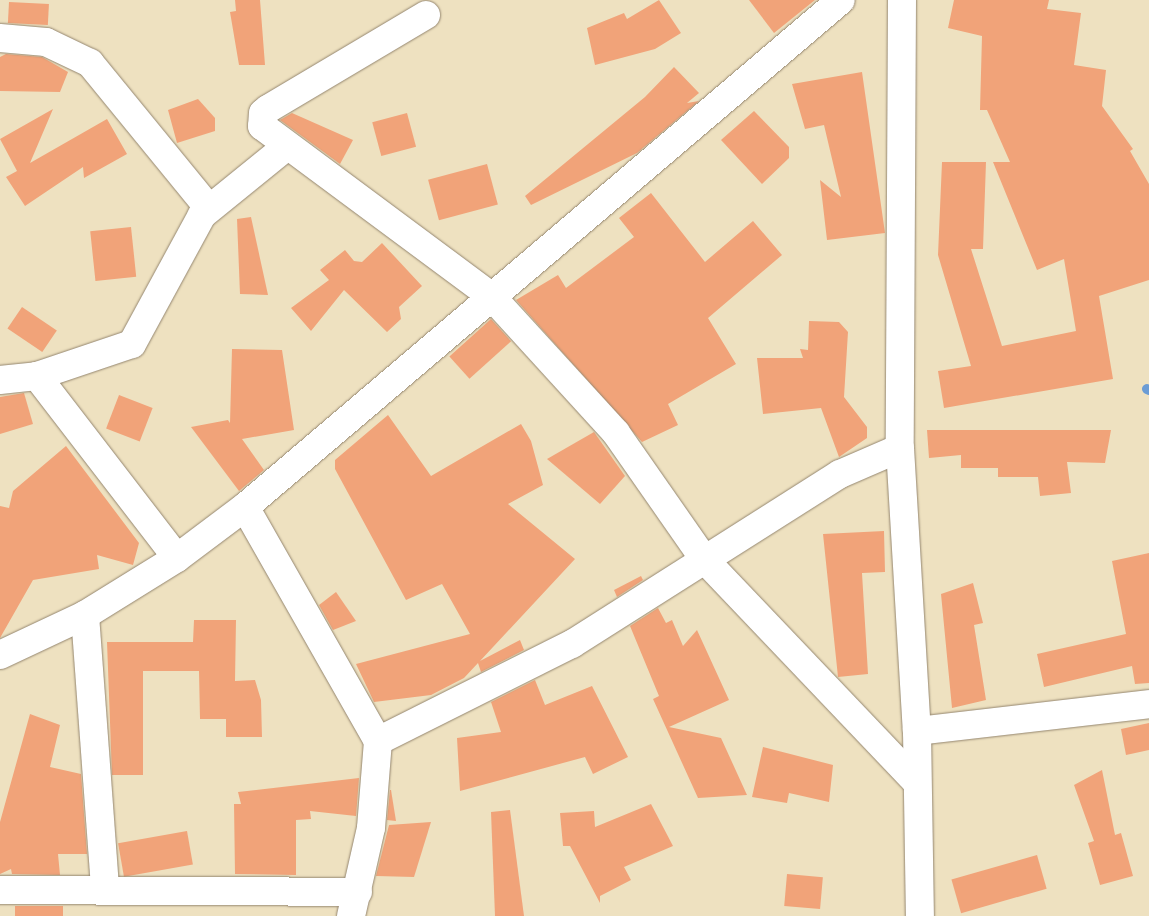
<!DOCTYPE html>
<html>
<head>
<meta charset="utf-8">
<style>
	body { margin:0 }
	#map { position:relative; width:1149px; height:916px; overflow:hidden; background:#eee1c0; font-family:Vollkorn,serif }
	div>[style] { position:absolute }
	.stream>* { height:10px; margin:-5px; padding:0 5px; transform-origin:5px; border-radius:5px; background:#6b9cd5 }
	.building>* { inset:0; background:#f1a379; transform-origin:0 0 }
	.roads { filter:drop-shadow(0 0 1px #94866f) drop-shadow(0 0 1px #94866f) }
	.street>* { height:28px; margin:-14px; padding:0 14px; transform-origin:14px; border-radius:14px; background:#fff }
	span { translate:-50% -50%; white-space:nowrap; text-align:center; line-height:1.15; -webkit-text-stroke:4.5px #fcf5e5; paint-order:stroke }
</style>
</head>
<body>
<div id="map">
	<div class="stream">
		<div style="left:1147px;top:389px;width:2px;rotate:27deg"></div>
	</div>
	<div class="building">
		<div style="clip-path:polygon(235px 0,260px 0,265px 65px,239px 65px,230px 12px,236px 11px)"></div>
		<div style="clip-path:polygon(659px 0,681px 33px,655px 49px,595px 65px,587px 28px,624px 13px,627px 19px)"></div>
		<div style="clip-path:polygon(749px 0,815px 0,774px 33px)"></div>
		<div style="clip-path:polygon(954px 0,1049px 0,1047px 9px,1081px 13px,1074px 65px,1106px 70px,1102px 106px,1133px 149px,1130px 151px,1149px 184px,1149px 280px,1099px 296px,1113px 379px,944px 408px,938px 371px,971px 366px,938px 255px,942px 162px,986px 162px,983px 249px,971px 249px,1002px 346px,1076px 331px,1064px 259px,1037px 270px,993px 162px,1010px 162px,987px 110px,980px 110px,982px 36px,948px 28px)"></div>
		<div style="left:9px;top:2px;width:40px;height:21px;rotate:3deg"></div>
		<div style="clip-path:polygon(6px 54px,42px 57px,68px 72px,60px 92px,0 91px,0 57px)"></div>
		<div style="clip-path:polygon(674px 67px,699px 93px,687px 103px,699px 101px,637px 153px,531px 205px,525px 196px,645px 97px)"></div>
		<div style="clip-path:polygon(862px 72px,885px 233px,827px 240px,820px 180px,841px 197px,824px 125px,805px 129px,792px 84px)"></div>
		<div style="clip-path:polygon(198px 99px,215px 118px,215px 131px,177px 143px,168px 110px)"></div>
		<div style="clip-path:polygon(53px 109px,30px 163px,107px 119px,127px 154px,84px 178px,83px 167px,25px 206px,6px 177px,17px 171px,0 139px)"></div>
		<div style="clip-path:polygon(754px 111px,789px 147px,789px 158px,762px 184px,721px 140px)"></div>
		<div style="clip-path:polygon(292px 113px,353px 140px,340px 164px,280px 120px)"></div>
		<div style="left:407px;top:113px;width:35px;height:36px;rotate:75deg"></div>
		<div style="left:487px;top:164px;width:42px;height:61px;rotate:75deg"></div>
		<div style="clip-path:polygon(651px 193px,705px 262px,753px 221px,782px 255px,708px 318px,736px 364px,668px 404px,678px 425px,642px 442px,516px 300px,558px 275px,566px 288px,634px 237px,619px 218px)"></div>
		<div style="clip-path:polygon(251px 217px,268px 295px,240px 294px,237px 219px)"></div>
		<div style="left:131px;top:227px;width:50px;height:41px;rotate:84deg"></div>
		<div style="clip-path:polygon(382px 243px,422px 286px,399px 307px,401px 319px,387px 332px,344px 290px,311px 331px,291px 308px,329px 280px,320px 270px,345px 250px,354px 261px,362px 262px)"></div>
		<div style="left:22px;top:307px;width:42px;height:26px;rotate:34deg"></div>
		<div style="left:491px;top:319px;width:30px;height:56px;rotate:48deg"></div>
		<div style="clip-path:polygon(809px 321px,839px 322px,848px 332px,844px 397px,867px 427px,867px 438px,839px 457px,821px 408px,763px 414px,757px 358px,803px 358px,800px 349px,808px 350px)"></div>
		<div style="clip-path:polygon(232px 349px,282px 350px,294px 430px,242px 439px,264px 470px,239px 491px,191px 427px,228px 420px,230px 423px)"></div>
		<div style="clip-path:polygon(24px 393px,33px 424px,0 434px,0 397px)"></div>
		<div style="left:119px;top:395px;width:36px;height:36px;rotate:21deg"></div>
		<div style="clip-path:polygon(388px 415px,431px 476px,521px 424px,531px 441px,543px 485px,508px 504px,575px 559px,480px 661px,520px 640px,524px 650px,481px 672px,478px 663px,464px 678px,431px 695px,374px 702px,356px 664px,470px 634px,442px 584px,406px 600px,335px 469px,335px 460px)"></div>
		<div style="clip-path:polygon(927px 430px,1111px 430px,1105px 463px,1067px 462px,1071px 493px,1040px 496px,1038px 477px,998px 477px,998px 468px,961px 468px,961px 455px,929px 458px)"></div>
		<div style="clip-path:polygon(594px 432px,625px 476px,600px 504px,547px 459px)"></div>
		<div style="clip-path:polygon(66px 446px,139px 543px,133px 565px,97px 555px,99px 569px,33px 580px,0 638px,0 506px,9px 508px,13px 491px)"></div>
		<div style="clip-path:polygon(884px 531px,885px 572px,862px 573px,868px 674px,838px 677px,823px 534px)"></div>
		<div style="clip-path:polygon(1149px 553px,1149px 683px,1135px 684px,1132px 666px,1044px 687px,1037px 654px,1126px 634px,1112px 561px)"></div>
		<div style="clip-path:polygon(641px 576px,643px 580px,617px 597px,614px 590px)"></div>
		<div style="clip-path:polygon(973px 583px,983px 623px,974px 625px,986px 700px,952px 708px,941px 594px)"></div>
		<div style="clip-path:polygon(336px 592px,356px 621px,333px 630px,319px 605px)"></div>
		<div style="clip-path:polygon(658px 608px,666px 623px,672px 620px,683px 646px,697px 630px,729px 700px,669px 727px,721px 738px,747px 795px,698px 798px,653px 699px,659px 696px,630px 626px)"></div>
		<div style="clip-path:polygon(194px 620px,236px 620px,235px 681px,255px 680px,261px 700px,262px 737px,226px 737px,226px 719px,200px 719px,199px 671px,143px 671px,143px 775px,112px 775px,107px 642px,193px 642px)"></div>
		<div style="clip-path:polygon(535px 680px,545px 705px,592px 686px,628px 757px,593px 774px,585px 757px,460px 791px,457px 738px,501px 732px,491px 702px)"></div>
		<div style="clip-path:polygon(30px 714px,60px 725px,50px 767px,81px 774px,87px 854px,58px 854px,60px 875px,12px 874px,11px 869px,0 874px,0 822px)"></div>
		<div style="clip-path:polygon(1149px 723px,1149px 750px,1126px 755px,1121px 729px)"></div>
		<div style="clip-path:polygon(763px 747px,833px 765px,829px 802px,789px 793px,787px 803px,752px 797px)"></div>
		<div style="clip-path:polygon(1102px 770px,1115px 835px,1121px 833px,1133px 876px,1100px 885px,1088px 843px,1094px 841px,1074px 785px)"></div>
		<div style="clip-path:polygon(359px 778px,356px 816px,310px 811px,311px 819px,296px 820px,296px 875px,235px 874px,234px 804px,241px 804px,238px 792px)"></div>
		<div style="clip-path:polygon(390px 790px,391px 790px,396px 821px,387px 820px)"></div>
		<div style="clip-path:polygon(651px 804px,673px 846px,624px 867px,631px 880px,600px 896px,600px 903px,570px 846px,563px 846px,560px 813px,594px 811px,595px 827px)"></div>
		<div style="clip-path:polygon(510px 810px,524px 916px,495px 916px,491px 812px)"></div>
		<div style="clip-path:polygon(431px 822px,414px 877px,376px 876px,389px 825px)"></div>
		<div style="left:187px;top:831px;width:34px;height:70px;rotate:80deg"></div>
		<div style="left:1037px;top:855px;width:35px;height:89px;rotate:74deg"></div>
		<div style="left:787px;top:874px;width:36px;height:32px;rotate:5deg"></div>
		<div style="left:15px;top:906px;width:48px;height:10px"></div>
	</div>
	<div class="roads">
		<div class="street">
			<div style="left:902px;top:0;width:448px;rotate:90.3deg"></div>
			<div style="left:900px;top:448px;width:284px;rotate:86.6deg"></div>
			<div style="left:917px;top:731px;width:185px;rotate:89.1deg"></div>
			<div style="left:426px;top:15px;width:184px;rotate:149.3deg"></div>
			<div style="left:268px;top:109px;width:6px;rotate:141deg"></div>
			<div style="left:263px;top:113px;width:13px;rotate:94deg"></div>
			<div style="left:262px;top:126px;width:287px;rotate:36.6deg"></div>
			<div style="left:492px;top:297px;width:184px;rotate:47.6deg"></div>
			<div style="left:616px;top:433px;width:154px;rotate:55.1deg"></div>
			<div style="left:704px;top:559px;width:308px;rotate:46.4deg"></div>
			<div style="left:0;top:38px;width:46px;rotate:5deg"></div>
			<div style="left:46px;top:42px;width:49px;rotate:25.5deg"></div>
			<div style="left:90px;top:63px;width:186px;rotate:50.7deg"></div>
			<div style="left:0;top:380px;width:37px;rotate:-6deg"></div>
			<div style="left:245px;top:507px;width:269px;rotate:60.4deg"></div>
			<div style="left:378px;top:741px;width:87px;rotate:94.6deg"></div>
			<div style="left:371px;top:828px;width:90px;rotate:102.8deg"></div>
			<div style="left:177px;top:558px;width:230px;rotate:-127.6deg"></div>
			<div style="left:37px;top:376px;width:100px;rotate:-18.6deg"></div>
			<div style="left:132px;top:344px;width:147px;rotate:-61.5deg"></div>
			<div style="left:202px;top:215px;width:108px;rotate:-39deg"></div>
			<div style="left:85px;top:615px;width:273px;rotate:85.8deg"></div>
			<div style="left:0;top:655px;width:94px;rotate:-25.2deg"></div>
			<div style="left:85px;top:615px;width:108px;rotate:-31.8deg"></div>
			<div style="left:177px;top:558px;width:85px;rotate:-36.9deg"></div>
			<div style="left:245px;top:507px;width:782px;rotate:-40.39deg"></div>
			<div style="left:917px;top:731px;width:234px;rotate:-6.6deg"></div>
			<div style="left:378px;top:741px;width:217px;rotate:-26.6deg"></div>
			<div style="left:572px;top:644px;width:317px;rotate:-32.4deg"></div>
			<div style="left:840px;top:474px;width:65px;rotate:-23.4deg"></div>
			<div style="left:0;top:890px;width:358px;rotate:0.3deg"></div>
		</div>
	</div>
</div>
</body>
</html>
